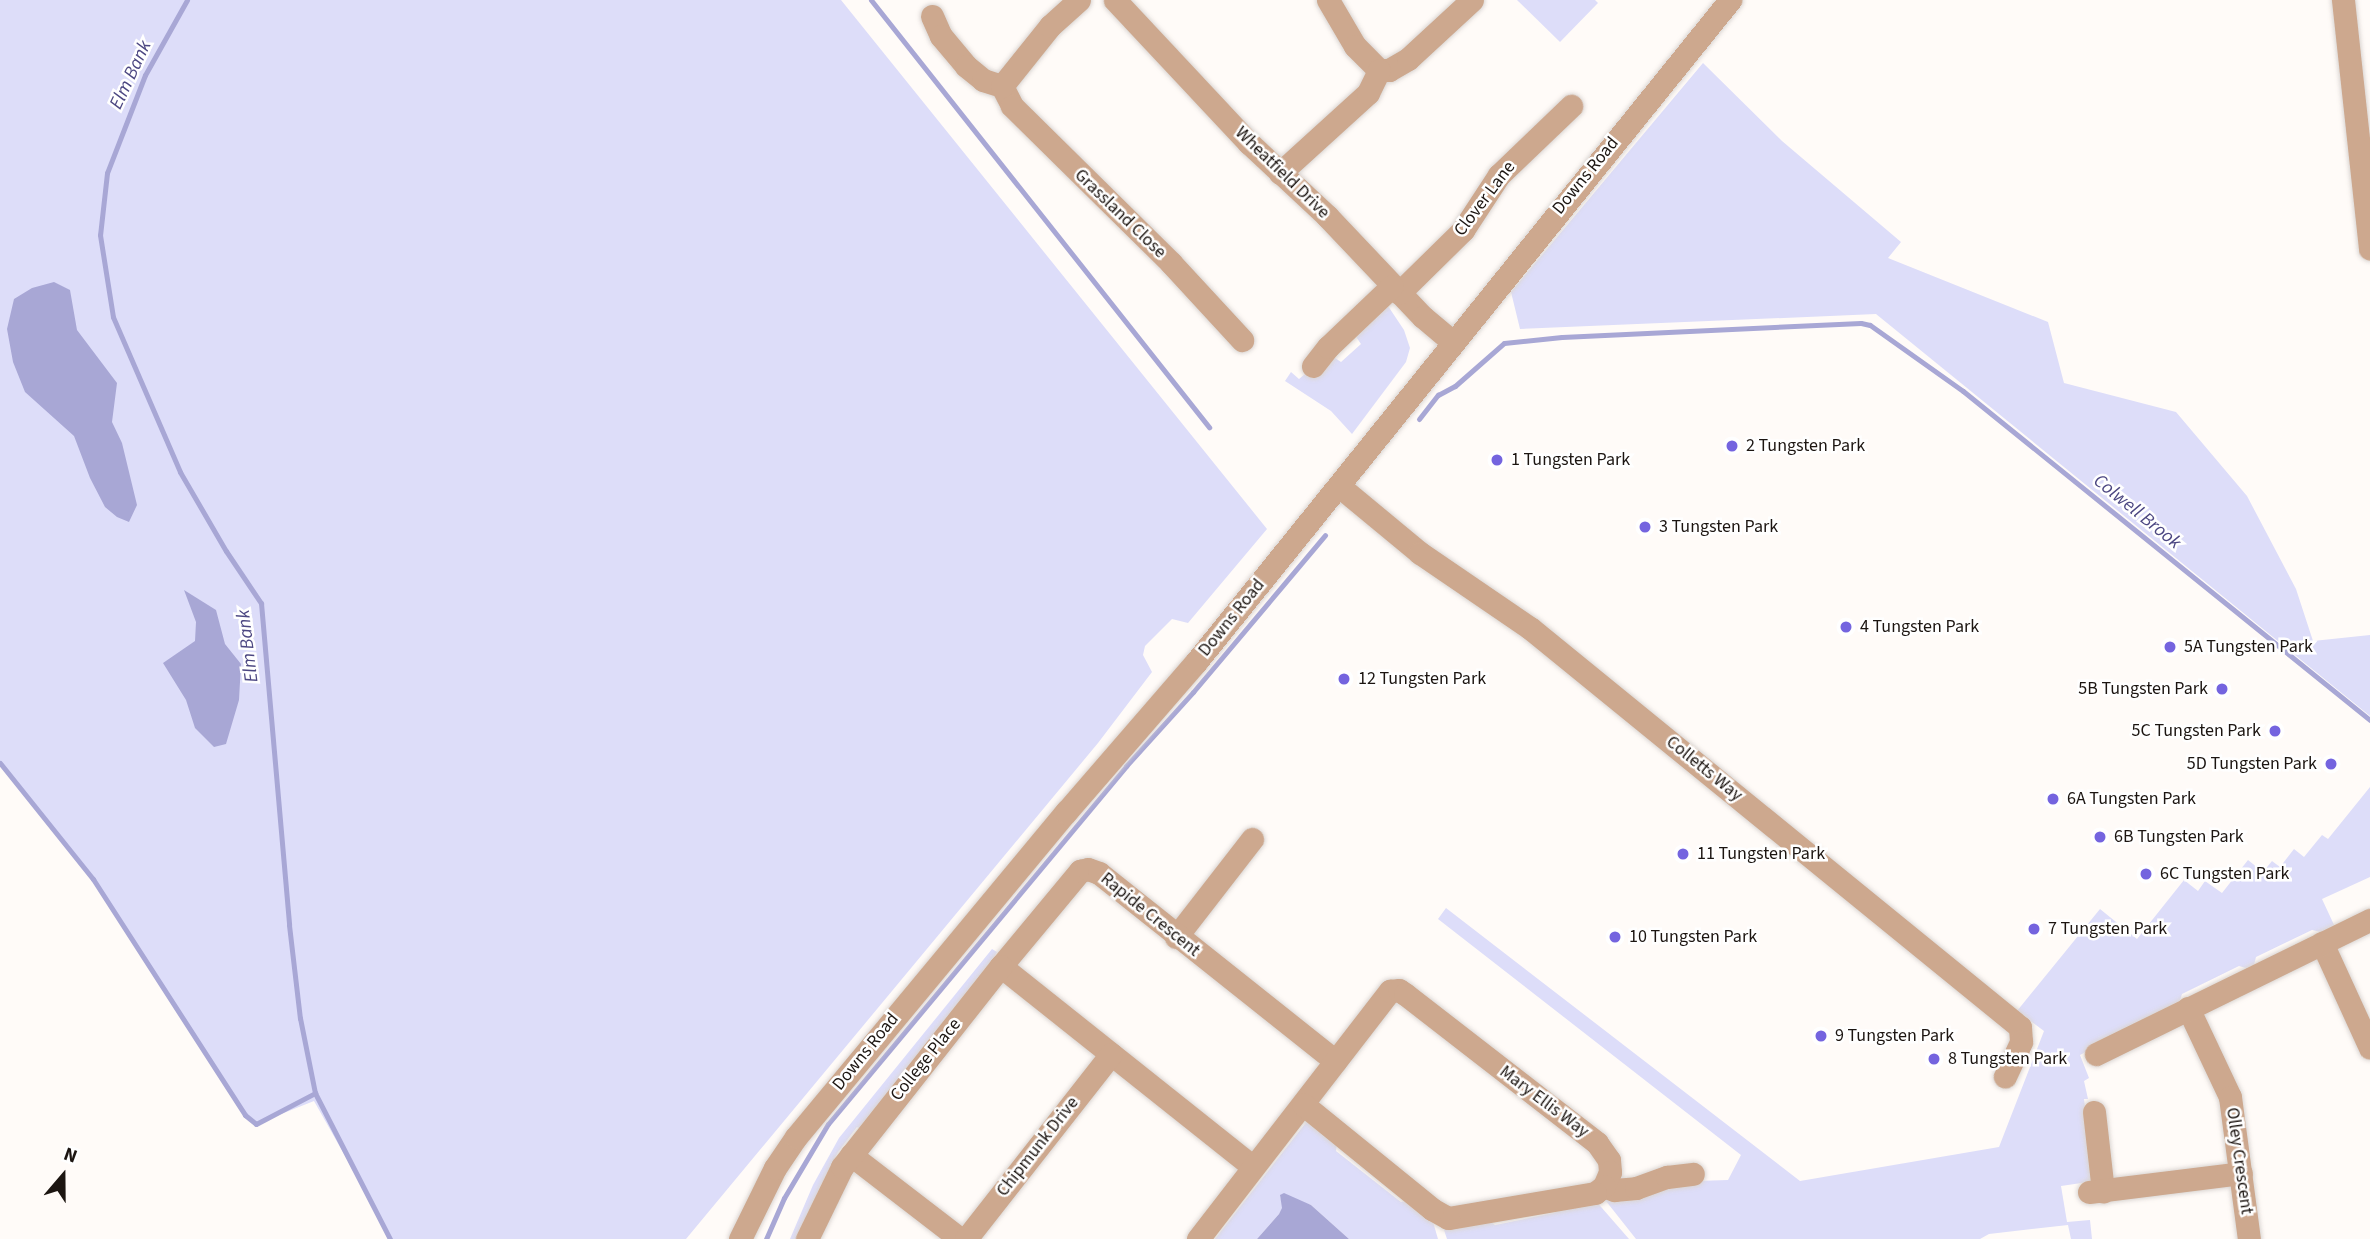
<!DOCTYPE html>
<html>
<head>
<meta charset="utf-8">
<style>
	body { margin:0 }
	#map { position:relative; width:2370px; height:1239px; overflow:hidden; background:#fffbf8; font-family:"Source Sans 3",sans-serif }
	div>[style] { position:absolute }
	.green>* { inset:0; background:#ddddf9 }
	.water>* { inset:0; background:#a8a7d5 }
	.stream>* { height:5px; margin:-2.5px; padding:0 2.5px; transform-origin:2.5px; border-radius:2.5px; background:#a8a7d5 }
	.roads { filter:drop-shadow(0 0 2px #dbd6d3) drop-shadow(0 0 2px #dbd6d3) }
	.minor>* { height:23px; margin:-11.5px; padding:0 11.5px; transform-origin:11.5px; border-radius:11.5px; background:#cda88e }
	.dots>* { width:19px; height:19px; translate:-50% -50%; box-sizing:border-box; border:4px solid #fff; border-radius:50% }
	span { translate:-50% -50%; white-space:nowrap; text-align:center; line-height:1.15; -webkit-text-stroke:5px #fff; paint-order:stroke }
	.street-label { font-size:18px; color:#1c1511 }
	.poi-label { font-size:18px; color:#1c1511 }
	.left { translate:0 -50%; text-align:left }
	.right { translate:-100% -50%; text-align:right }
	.water-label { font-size:19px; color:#4c4782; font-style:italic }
	.north { position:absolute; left:28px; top:1141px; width:70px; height:70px; -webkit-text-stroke:5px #fff; paint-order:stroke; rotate:20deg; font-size:19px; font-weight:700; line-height:28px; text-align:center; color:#1c1511 }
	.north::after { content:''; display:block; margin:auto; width:24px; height:32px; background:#1c1511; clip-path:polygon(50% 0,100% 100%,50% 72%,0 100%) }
</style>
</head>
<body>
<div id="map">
	<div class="green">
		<div style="clip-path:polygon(0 0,841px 0,1267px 529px,1188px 623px,1172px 619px,1145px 646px,1143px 655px,1152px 672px,1098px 743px,686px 1239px,392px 1239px,314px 1101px,256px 1124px,245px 1115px,93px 879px,0 763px)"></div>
		<div style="clip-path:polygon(1517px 0,1595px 0,1598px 3px,1560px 42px)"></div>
		<div style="clip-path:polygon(1703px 63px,1782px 141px,1901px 242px,1888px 258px,2048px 322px,2064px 383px,2176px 412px,2247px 496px,2296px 589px,2313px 641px,2370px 635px,2370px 716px,1876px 314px,1520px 329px,1511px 292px)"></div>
		<div style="clip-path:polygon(1386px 303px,1404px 330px,1410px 348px,1406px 362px,1352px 434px,1331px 411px,1285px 381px,1291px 372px,1299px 379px,1329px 354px,1341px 362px,1361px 344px,1352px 331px)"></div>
		<div style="clip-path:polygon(2370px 787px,2370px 877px,2322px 899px,2335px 927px,2321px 932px,2312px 930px,2256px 957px,2254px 965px,2246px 968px,2239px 966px,2182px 994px,2179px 1004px,2080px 1055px,2089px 1078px,2084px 1081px,2088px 1099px,2084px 1099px,2095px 1181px,2061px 1186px,2067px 1222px,2090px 1220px,2092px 1239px,2071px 1239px,2068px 1225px,1989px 1234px,1980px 1239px,1636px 1239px,1602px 1196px,1664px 1182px,1728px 1180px,1741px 1155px,1438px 919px,1446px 908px,1800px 1181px,1999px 1147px,2044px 1031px,2017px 1011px,2100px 909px,2137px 939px,2184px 880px,2198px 891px,2205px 881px,2222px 893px,2248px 860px,2263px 872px,2272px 861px,2280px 867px,2294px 849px,2304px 857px,2322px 835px,2328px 839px)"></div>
		<div style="clip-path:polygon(992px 949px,997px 952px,994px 957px,861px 1129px,857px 1127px,838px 1152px,819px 1189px,800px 1239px,790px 1239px,813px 1185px,839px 1138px)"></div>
		<div style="clip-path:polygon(1308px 1120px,1337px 1143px,1336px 1151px,1401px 1202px,1411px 1200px,1431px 1215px,1438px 1239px,1349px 1239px,1311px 1205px,1280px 1195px,1283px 1208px,1279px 1214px,1257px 1239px,1215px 1239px)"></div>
		<div style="clip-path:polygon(1595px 1200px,1629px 1239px,1447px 1239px,1441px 1221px,1488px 1220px,1495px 1225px,1554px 1213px,1559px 1206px)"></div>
	</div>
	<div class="water">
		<div style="clip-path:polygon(54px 282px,70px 290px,77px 330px,117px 383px,112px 422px,122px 443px,137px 505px,129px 522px,117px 517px,105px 507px,90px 478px,74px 436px,25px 392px,13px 362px,7px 329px,14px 299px,32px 288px)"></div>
		<div style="clip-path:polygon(184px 590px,216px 610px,225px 644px,241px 664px,239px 700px,226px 744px,214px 747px,195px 728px,186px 700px,163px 663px,195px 641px,196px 622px)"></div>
		<div style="clip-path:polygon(1284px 1193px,1311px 1205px,1349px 1239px,1257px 1239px,1279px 1214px,1282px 1208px,1280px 1195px)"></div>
	</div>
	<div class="stream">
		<div style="left:187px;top:0;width:86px;rotate:119.2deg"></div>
		<div style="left:145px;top:75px;width:105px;rotate:111.2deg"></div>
		<div style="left:107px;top:173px;width:62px;rotate:96.4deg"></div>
		<div style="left:100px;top:235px;width:83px;rotate:81deg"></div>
		<div style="left:113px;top:317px;width:169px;rotate:66.6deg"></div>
		<div style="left:180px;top:472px;width:91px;rotate:59.8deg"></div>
		<div style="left:226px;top:551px;width:63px;rotate:56.1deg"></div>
		<div style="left:261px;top:603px;width:323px;rotate:85deg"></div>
		<div style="left:289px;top:925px;width:94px;rotate:83.3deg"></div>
		<div style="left:300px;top:1018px;width:76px;rotate:78.7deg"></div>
		<div style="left:315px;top:1093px;width:164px;rotate:62.8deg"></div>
		<div style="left:871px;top:0;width:545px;rotate:51.64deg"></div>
		<div style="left:1419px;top:419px;width:31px;rotate:-52deg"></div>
		<div style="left:1438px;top:395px;width:19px;rotate:-28deg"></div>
		<div style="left:1455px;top:386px;width:65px;rotate:-41.3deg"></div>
		<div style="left:1504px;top:343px;width:58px;rotate:-5.9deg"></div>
		<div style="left:1562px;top:337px;width:299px;rotate:-2.7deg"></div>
		<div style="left:1861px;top:323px;width:9px;rotate:13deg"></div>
		<div style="left:1870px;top:325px;width:114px;rotate:35.4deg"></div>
		<div style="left:1963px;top:391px;width:523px;rotate:38.95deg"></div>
		<div style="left:0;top:763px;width:149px;rotate:51.3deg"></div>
		<div style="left:93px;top:879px;width:281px;rotate:57.2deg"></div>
		<div style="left:245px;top:1115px;width:14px;rotate:39deg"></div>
		<div style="left:256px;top:1124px;width:67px;rotate:-27.7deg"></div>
		<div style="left:766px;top:1239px;width:45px;rotate:-66.3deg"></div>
		<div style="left:784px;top:1198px;width:86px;rotate:-59.3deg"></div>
		<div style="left:828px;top:1124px;width:466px;rotate:-50.2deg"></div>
		<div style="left:1126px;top:766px;width:100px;rotate:-47.8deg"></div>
		<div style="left:1193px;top:692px;width:205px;rotate:-49.9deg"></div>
	</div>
	<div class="roads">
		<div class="minor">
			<div style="left:1115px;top:0;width:196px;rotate:46.9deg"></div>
			<div style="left:1249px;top:143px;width:107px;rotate:43.1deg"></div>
			<div style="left:1327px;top:216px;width:139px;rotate:46.5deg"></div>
			<div style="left:1423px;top:317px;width:39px;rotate:40deg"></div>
			<div style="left:1328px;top:0;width:53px;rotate:59.6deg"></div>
			<div style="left:1355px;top:46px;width:34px;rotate:45deg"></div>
			<div style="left:1379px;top:70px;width:10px"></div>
			<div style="left:1389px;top:70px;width:22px;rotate:-30deg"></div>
			<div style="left:1408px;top:59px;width:87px;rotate:-42.7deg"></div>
			<div style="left:2343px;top:0;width:250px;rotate:83.8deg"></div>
			<div style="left:932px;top:16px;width:22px;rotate:66deg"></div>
			<div style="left:941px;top:36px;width:39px;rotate:50deg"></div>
			<div style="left:966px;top:66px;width:22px;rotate:39deg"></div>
			<div style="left:983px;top:80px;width:20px;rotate:18deg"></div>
			<div style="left:1002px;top:86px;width:22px;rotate:63deg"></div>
			<div style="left:1012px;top:106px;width:223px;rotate:44.6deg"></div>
			<div style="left:1171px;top:263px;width:105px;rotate:47.3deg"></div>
			<div style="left:1002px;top:86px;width:77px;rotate:-51.3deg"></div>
			<div style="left:1050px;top:26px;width:39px;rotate:-42deg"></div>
			<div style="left:1280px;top:173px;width:119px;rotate:-42.3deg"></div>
			<div style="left:1368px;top:93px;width:25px;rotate:-64deg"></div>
			<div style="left:1399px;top:293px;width:90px;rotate:-44.5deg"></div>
			<div style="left:1463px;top:230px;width:66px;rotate:-56.8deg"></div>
			<div style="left:1499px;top:175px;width:100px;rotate:-43.8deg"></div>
			<div style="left:1313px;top:366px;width:24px;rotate:-52deg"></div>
			<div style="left:1328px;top:347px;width:88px;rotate:-43.6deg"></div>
			<div style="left:1339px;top:486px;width:105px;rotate:39.6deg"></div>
			<div style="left:1420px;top:553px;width:133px;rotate:34.3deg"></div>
			<div style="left:1530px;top:628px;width:632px;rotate:39.16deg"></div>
			<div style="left:2020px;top:1027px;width:15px;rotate:86deg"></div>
			<div style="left:2021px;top:1042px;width:38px;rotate:115deg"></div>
			<div style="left:1176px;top:937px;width:124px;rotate:-52.2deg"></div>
			<div style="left:2322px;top:943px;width:115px;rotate:65.4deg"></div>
			<div style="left:2188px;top:1008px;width:98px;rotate:64.7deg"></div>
			<div style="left:2230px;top:1097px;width:143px;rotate:82.4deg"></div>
			<div style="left:2096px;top:1054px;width:305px;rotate:-26.1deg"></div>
			<div style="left:2094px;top:1112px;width:80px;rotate:83.5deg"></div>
			<div style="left:851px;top:1155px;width:138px;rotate:37.6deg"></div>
			<div style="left:1252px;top:1166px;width:321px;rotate:-141.5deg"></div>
			<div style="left:1001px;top:966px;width:124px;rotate:-50.3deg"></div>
			<div style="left:1080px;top:871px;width:8px;rotate:-14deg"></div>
			<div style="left:1088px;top:869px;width:12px;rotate:20deg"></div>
			<div style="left:1099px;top:873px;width:302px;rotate:38.5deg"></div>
			<div style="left:1604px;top:1186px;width:11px;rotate:22deg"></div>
			<div style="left:1614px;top:1190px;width:22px;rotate:-5deg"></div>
			<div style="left:1636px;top:1188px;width:33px;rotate:-20deg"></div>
			<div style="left:1667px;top:1177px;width:26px;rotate:-7deg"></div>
			<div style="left:2089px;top:1192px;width:153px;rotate:-7.1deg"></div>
			<div style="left:740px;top:1239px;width:79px;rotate:-63.8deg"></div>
			<div style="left:775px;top:1168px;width:37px;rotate:-56deg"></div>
			<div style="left:796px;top:1137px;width:423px;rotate:-50.3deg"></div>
			<div style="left:1066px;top:812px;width:198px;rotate:-49.1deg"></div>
			<div style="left:1196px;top:662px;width:851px;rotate:-51.11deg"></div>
			<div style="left:807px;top:1239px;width:80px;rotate:-64.1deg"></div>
			<div style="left:842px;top:1167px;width:256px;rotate:-51.7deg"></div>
			<div style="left:966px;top:1239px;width:235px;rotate:-51.9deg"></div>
			<div style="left:1198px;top:1239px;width:314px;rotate:-52.3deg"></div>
			<div style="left:1390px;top:991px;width:9px;rotate:-6deg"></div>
			<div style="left:1399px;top:990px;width:7px;rotate:34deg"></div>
			<div style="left:1405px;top:994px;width:243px;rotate:37.8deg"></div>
			<div style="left:1597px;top:1143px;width:21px;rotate:55deg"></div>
			<div style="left:1609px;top:1160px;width:12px;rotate:85deg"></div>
			<div style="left:1610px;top:1172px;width:15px;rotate:113deg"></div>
			<div style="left:1604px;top:1186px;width:11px;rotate:142deg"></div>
			<div style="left:1595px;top:1193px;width:149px;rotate:170.3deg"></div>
			<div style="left:1448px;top:1218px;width:18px;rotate:-151deg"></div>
			<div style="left:1432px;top:1209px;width:166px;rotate:-140.9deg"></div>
		</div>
	</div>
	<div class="dots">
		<div style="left:1732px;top:446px;background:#7464df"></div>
		<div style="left:1497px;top:460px;background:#7464df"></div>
		<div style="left:1645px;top:527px;background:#7464df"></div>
		<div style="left:1846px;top:627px;background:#7464df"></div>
		<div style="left:2170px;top:647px;background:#7464df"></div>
		<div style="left:1344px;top:679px;background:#7464df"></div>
		<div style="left:2222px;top:689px;background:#7464df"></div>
		<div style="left:2275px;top:731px;background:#7464df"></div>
		<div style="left:2331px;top:764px;background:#7464df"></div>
		<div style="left:2053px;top:799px;background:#7464df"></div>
		<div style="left:2100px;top:837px;background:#7464df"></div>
		<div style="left:1683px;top:854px;background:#7464df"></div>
		<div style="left:2146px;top:874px;background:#7464df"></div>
		<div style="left:2034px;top:929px;background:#7464df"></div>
		<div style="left:1615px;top:937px;background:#7464df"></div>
		<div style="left:1821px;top:1036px;background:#7464df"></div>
		<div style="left:1934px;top:1059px;background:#7464df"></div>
	</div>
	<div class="street-label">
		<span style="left:1282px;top:173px;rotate:44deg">Wheatfield Drive</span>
		<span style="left:1586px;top:176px;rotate:-51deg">Downs Road</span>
		<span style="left:1485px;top:199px;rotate:-53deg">Clover Lane</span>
		<span style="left:1120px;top:214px;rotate:44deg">Grassland Close</span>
		<span style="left:1232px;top:618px;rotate:-51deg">Downs Road</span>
		<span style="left:1704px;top:769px;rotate:39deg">Colletts Way</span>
		<span style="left:1150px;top:915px;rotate:39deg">Rapide Crescent</span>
		<span style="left:866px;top:1052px;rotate:-51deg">Downs Road</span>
		<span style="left:926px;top:1060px;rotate:-51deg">College Place</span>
		<span style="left:1544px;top:1102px;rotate:37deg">Mary Ellis Way</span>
		<span style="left:1038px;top:1147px;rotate:-52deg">Chipmunk Drive</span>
		<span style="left:2239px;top:1161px;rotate:82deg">Olley Crescent</span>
	</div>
	<div class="poi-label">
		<span class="left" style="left:1746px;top:446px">2 Tungsten Park</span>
		<span class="left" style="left:1511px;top:460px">1 Tungsten Park</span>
		<span class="left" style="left:1659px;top:527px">3 Tungsten Park</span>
		<span class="left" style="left:1860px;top:627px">4 Tungsten Park</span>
		<span class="left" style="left:2184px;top:647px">5A Tungsten Park</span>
		<span class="left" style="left:1358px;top:679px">12 Tungsten Park</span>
		<span class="right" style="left:2208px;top:689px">5B Tungsten Park</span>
		<span class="right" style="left:2261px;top:731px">5C Tungsten Park</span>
		<span class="right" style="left:2317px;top:764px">5D Tungsten Park</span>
		<span class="left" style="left:2067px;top:799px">6A Tungsten Park</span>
		<span class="left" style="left:2114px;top:837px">6B Tungsten Park</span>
		<span class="left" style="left:1697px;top:854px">11 Tungsten Park</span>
		<span class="left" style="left:2160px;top:874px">6C Tungsten Park</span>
		<span class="left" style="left:2048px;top:929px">7 Tungsten Park</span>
		<span class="left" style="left:1629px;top:937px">10 Tungsten Park</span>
		<span class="left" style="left:1835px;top:1036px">9 Tungsten Park</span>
		<span class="left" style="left:1948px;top:1059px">8 Tungsten Park</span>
	</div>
	<div class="water-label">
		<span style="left:131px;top:75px;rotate:-65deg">Elm Bank</span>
		<span style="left:2137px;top:512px;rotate:39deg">Colwell Brook</span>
		<span style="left:248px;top:646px;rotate:-97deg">Elm Bank</span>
	</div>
	<div class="north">N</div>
</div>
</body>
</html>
